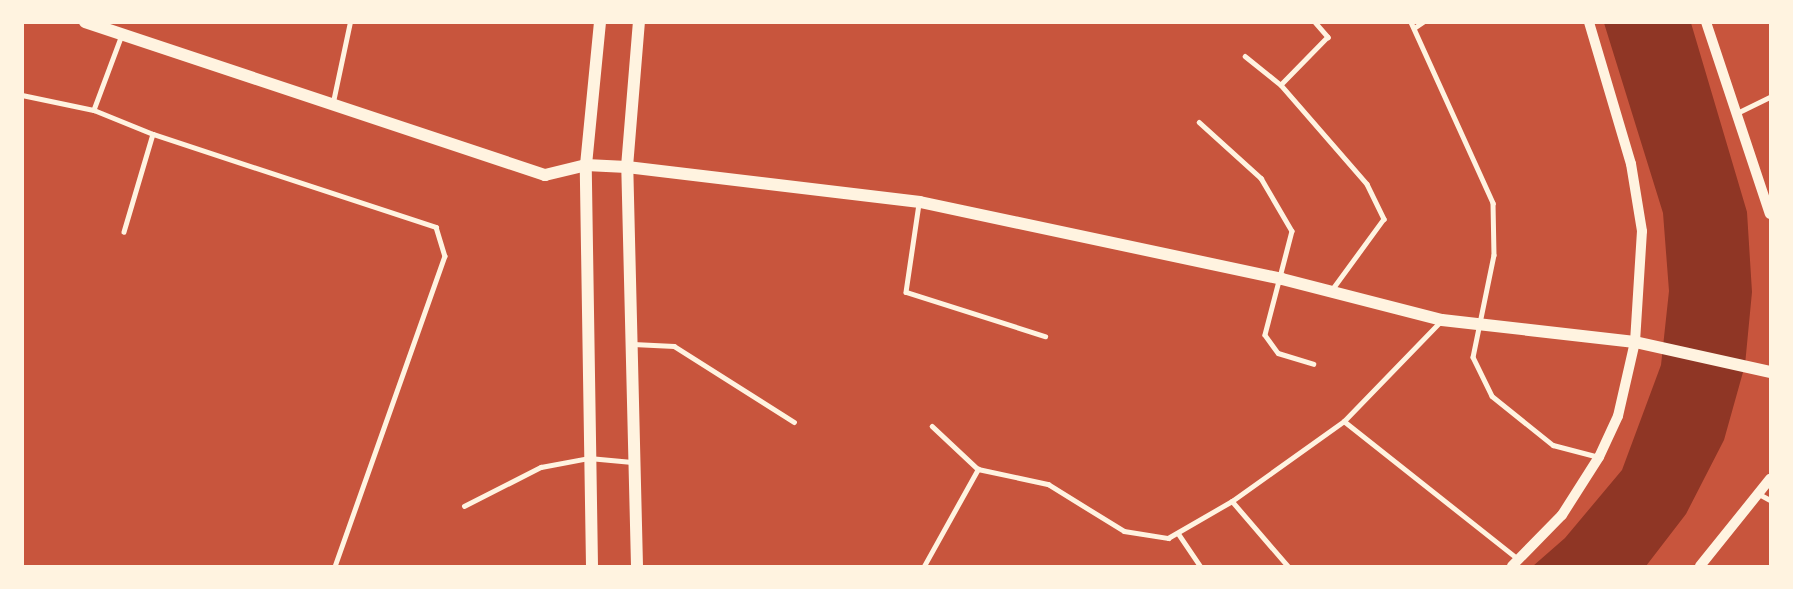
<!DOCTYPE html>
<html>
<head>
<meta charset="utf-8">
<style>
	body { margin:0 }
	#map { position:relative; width:1793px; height:589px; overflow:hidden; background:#c8553d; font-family:Manrope,sans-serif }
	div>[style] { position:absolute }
	.water>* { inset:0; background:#8f3625 }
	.service>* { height:4.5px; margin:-2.25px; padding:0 2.25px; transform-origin:2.25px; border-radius:2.25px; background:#fff3e0 }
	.tertiary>* { height:10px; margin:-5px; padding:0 5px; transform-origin:5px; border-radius:5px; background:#fff3e0 }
	.secondary>* { height:12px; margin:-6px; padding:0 6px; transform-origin:6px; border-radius:6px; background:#fff3e0 }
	span { translate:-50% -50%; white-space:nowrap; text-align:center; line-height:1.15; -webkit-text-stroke:5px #fff3e0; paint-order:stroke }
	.frame { position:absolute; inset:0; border:24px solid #fff3e0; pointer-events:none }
</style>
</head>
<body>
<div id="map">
	<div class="water">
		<div style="clip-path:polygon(1604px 23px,1691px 23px,1747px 212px,1752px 292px,1745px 365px,1724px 440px,1686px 514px,1646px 566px,1533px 566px,1565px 538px,1622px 470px,1661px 365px,1669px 291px,1663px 213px)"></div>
	</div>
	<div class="service">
		<div style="left:1315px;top:22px;width:20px;rotate:49deg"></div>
		<div style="left:1328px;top:37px;width:67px;rotate:134.4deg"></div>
		<div style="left:1281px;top:85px;width:131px;rotate:49deg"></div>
		<div style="left:1367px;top:184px;width:39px;rotate:64deg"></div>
		<div style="left:1384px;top:219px;width:87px;rotate:126.1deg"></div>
		<div style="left:1411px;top:22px;width:199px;rotate:65.6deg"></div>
		<div style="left:1493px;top:203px;width:52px;rotate:88.9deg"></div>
		<div style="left:1494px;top:255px;width:104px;rotate:101.6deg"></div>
		<div style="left:1473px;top:357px;width:43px;rotate:64deg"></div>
		<div style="left:1492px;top:396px;width:78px;rotate:38.8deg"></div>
		<div style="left:1553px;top:445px;width:48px;rotate:14.6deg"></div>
		<div style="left:1414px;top:28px;width:11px;rotate:-34deg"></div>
		<div style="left:122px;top:35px;width:80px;rotate:110.5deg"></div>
		<div style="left:94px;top:110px;width:64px;rotate:22.1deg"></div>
		<div style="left:153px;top:134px;width:102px;rotate:106.5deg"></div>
		<div style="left:1245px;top:56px;width:46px;rotate:38.9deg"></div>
		<div style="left:22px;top:95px;width:74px;rotate:11.8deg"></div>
		<div style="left:333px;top:102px;width:82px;rotate:-78deg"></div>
		<div style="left:1737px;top:113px;width:37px;rotate:-26deg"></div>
		<div style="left:1199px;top:122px;width:84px;rotate:42.1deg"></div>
		<div style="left:1261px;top:178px;width:61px;rotate:59.7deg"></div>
		<div style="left:1292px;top:231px;width:107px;rotate:104.6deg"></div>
		<div style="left:1265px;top:335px;width:22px;rotate:54deg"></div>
		<div style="left:1278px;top:353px;width:37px;rotate:17deg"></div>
		<div style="left:153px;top:134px;width:298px;rotate:18.2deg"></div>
		<div style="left:436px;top:227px;width:30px;rotate:73deg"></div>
		<div style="left:445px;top:256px;width:329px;rotate:109.5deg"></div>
		<div style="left:919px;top:204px;width:89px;rotate:98.4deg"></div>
		<div style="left:906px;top:292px;width:146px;rotate:17.6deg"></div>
		<div style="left:633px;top:344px;width:41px;rotate:2.8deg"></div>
		<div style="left:674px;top:346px;width:142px;rotate:32.3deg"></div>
		<div style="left:1344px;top:421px;width:222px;rotate:38.4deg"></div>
		<div style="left:932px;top:426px;width:63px;rotate:43.1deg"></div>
		<div style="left:978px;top:469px;width:72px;rotate:12.1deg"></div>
		<div style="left:1048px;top:484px;width:89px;rotate:31.7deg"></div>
		<div style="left:1124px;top:531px;width:45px;rotate:9deg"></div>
		<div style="left:1168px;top:538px;width:74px;rotate:-30deg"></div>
		<div style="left:1232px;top:501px;width:138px;rotate:-35.5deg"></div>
		<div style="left:1344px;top:421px;width:138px;rotate:-45.9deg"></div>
		<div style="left:1761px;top:495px;width:10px;rotate:29deg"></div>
		<div style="left:1232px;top:501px;width:86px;rotate:49.3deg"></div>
		<div style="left:464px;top:506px;width:86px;rotate:-26.9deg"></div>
		<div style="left:541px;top:467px;width:49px;rotate:-10.6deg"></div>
		<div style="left:589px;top:458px;width:43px;rotate:5.3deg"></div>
		<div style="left:1178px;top:533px;width:40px;rotate:56deg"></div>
		<div style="left:924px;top:566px;width:111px;rotate:-60.9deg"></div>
	</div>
	<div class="tertiary">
		<div style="left:1706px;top:22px;width:202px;rotate:71.6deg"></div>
		<div style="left:1512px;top:566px;width:71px;rotate:-45.6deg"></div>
		<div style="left:1562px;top:515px;width:69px;rotate:-57.5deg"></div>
		<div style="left:1599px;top:457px;width:45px;rotate:-65.1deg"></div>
		<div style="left:1618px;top:416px;width:76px;rotate:-77.1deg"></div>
		<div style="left:1635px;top:342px;width:111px;rotate:-86.4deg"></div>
		<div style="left:1642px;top:231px;width:68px;rotate:-99.3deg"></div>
		<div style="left:1631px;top:164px;width:148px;rotate:-106.5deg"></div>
		<div style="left:1700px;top:566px;width:112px;rotate:-51.2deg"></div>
	</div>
	<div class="secondary">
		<div style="left:85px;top:22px;width:485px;rotate:18.4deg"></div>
		<div style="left:545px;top:175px;width:42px;rotate:-13.7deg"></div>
		<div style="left:586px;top:165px;width:41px;rotate:2.8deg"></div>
		<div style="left:627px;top:167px;width:295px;rotate:6.8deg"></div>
		<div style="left:920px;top:202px;width:370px;rotate:12deg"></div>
		<div style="left:1282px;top:279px;width:165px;rotate:14.4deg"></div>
		<div style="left:1442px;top:320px;width:194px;rotate:6.5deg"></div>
		<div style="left:1635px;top:342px;width:138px;rotate:12.5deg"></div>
		<div style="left:592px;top:566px;width:401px;rotate:-90.9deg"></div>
		<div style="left:586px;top:165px;width:144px;rotate:-84.4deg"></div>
		<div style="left:637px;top:566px;width:399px;rotate:-91.4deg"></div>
		<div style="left:627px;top:167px;width:145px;rotate:-85.3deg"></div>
	</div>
	<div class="frame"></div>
</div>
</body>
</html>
